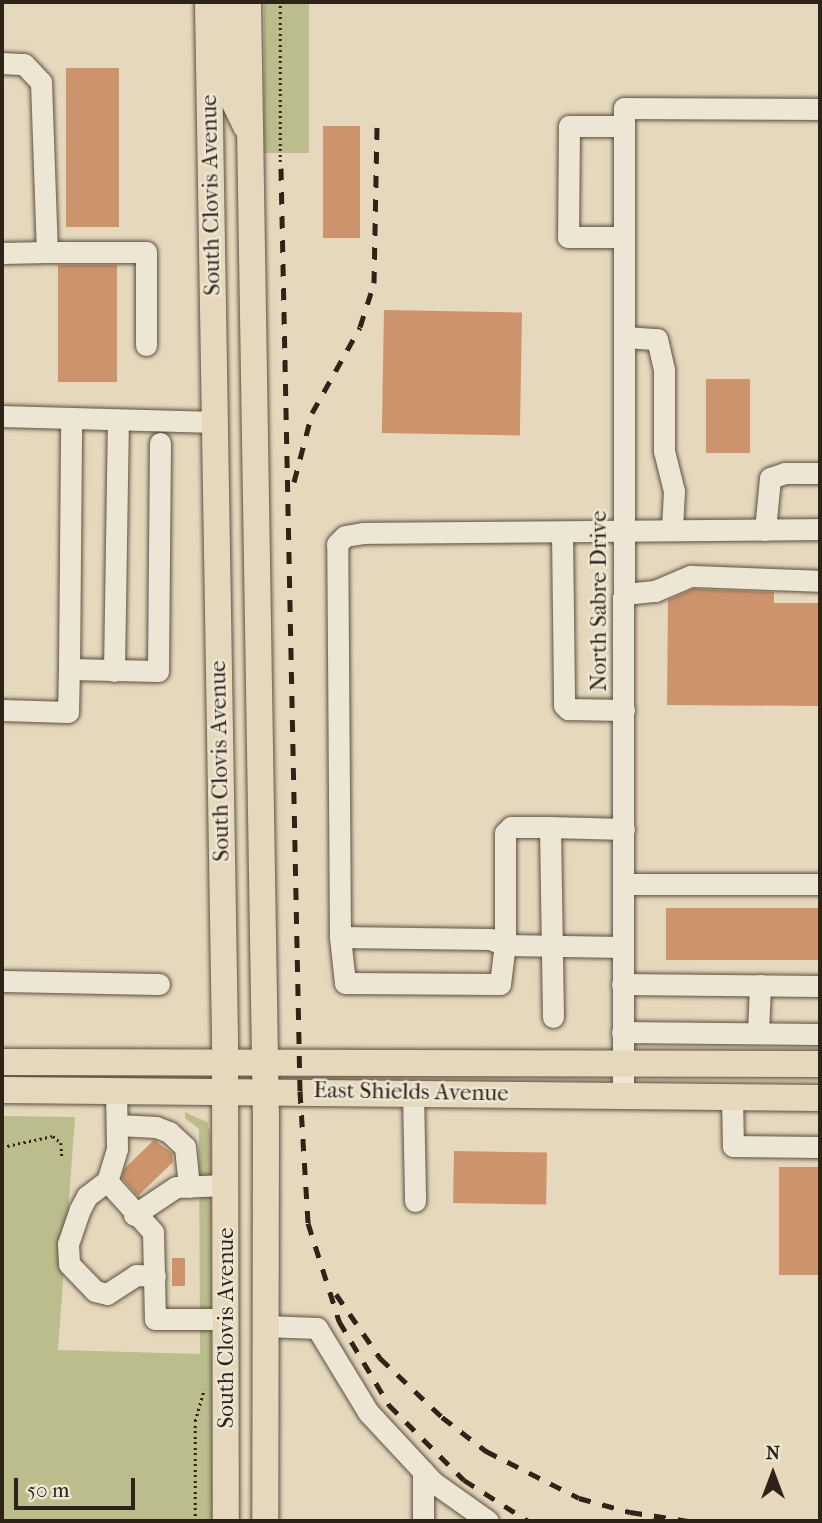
<!DOCTYPE html>
<html>
<head>
<meta charset="utf-8">
<style>
	body { margin:0 }
	#map { position:relative; width:822px; height:1523px; overflow:hidden; background:#e5d8bd; font-family:"IM FELL French Canon",serif }
	div>[style] { position:absolute }
	.green>* { inset:0; background:#bbbd8d; transform-origin:0 0 }
	.building>* { inset:0; background:#cc936d; transform-origin:0 0 }
	.path>* { height:2.5px; margin-top:-1.25px; transform-origin:0; background:repeating-linear-gradient(90deg,#2e2317 0 2px,transparent 0 5.5px) }
	.roads { filter:drop-shadow(0 0 2px #5c5040) drop-shadow(0 0 2px #5c5040) }
	.minor>* { height:21px; margin:-10.5px; padding:0 10.5px; transform-origin:10.5px; border-radius:10.5px; background:#eee6d4 }
	.major>* { height:26px; margin:-13px; padding:0 13px; transform-origin:13px; border-radius:13px; background:#e5d8bd }
	.rail>* { height:5px; margin-top:-2.5px; transform-origin:0; background:repeating-linear-gradient(90deg,#2e2317 0 12px,transparent 0 24px) }
	span { translate:-50% -50%; white-space:nowrap; text-align:center; line-height:1.15; -webkit-text-stroke:5px #eee6d4; paint-order:stroke }
	.street-label { font-size:23px; color:#2e2317 }
	.frame { position:absolute; inset:0; border:4px solid #2e2317; pointer-events:none }
	.north { position:absolute; left:738px; top:1439px; width:70px; height:70px; -webkit-text-stroke:5px #eee6d4; paint-order:stroke; rotate:0deg; font-size:19px; font-weight:700; line-height:28px; text-align:center; color:#2e2317 }
	.north::after { content:''; display:block; margin:auto; width:24px; height:32px; background:#2e2317; clip-path:polygon(50% 0,100% 100%,50% 72%,0 100%) }
	.scale { position:absolute; left:14px; top:1478px; width:121px; height:32px; box-sizing:border-box; border:4px solid #2e2317; border-top:0; padding-left:9px; font-size:21px; line-height:24px; white-space:nowrap; color:#2e2317; -webkit-text-stroke:5px #eee6d4; paint-order:stroke }
</style>
</head>
<body>
<div id="map">
	<div class="green">
		<div style="left:264px;top:2px;width:45px;height:151px"></div>
		<div style="clip-path:polygon(185px 1112px,207px 1122px,211px 1135px,212px 1521px,2px 1521px,2px 1116px,75px 1117px,58px 1350px,200px 1354px,199px 1129px,185px 1118px)"></div>
	</div>
	<div class="building">
		<div style="left:66px;top:68px;width:53px;height:159px"></div>
		<div style="left:323px;top:126px;width:37px;height:112px"></div>
		<div style="left:58px;top:265px;width:59px;height:117px"></div>
		<div style="left:384px;top:310px;width:138px;height:123px;rotate:1deg"></div>
		<div style="left:706px;top:379px;width:44px;height:74px"></div>
		<div style="clip-path:polygon(693px 589px,774px 592px,774px 603px,820px 603px,820px 706px,667px 705px,668px 600px)"></div>
		<div style="left:666px;top:908px;width:154px;height:52px"></div>
		<div style="clip-path:polygon(154px 1140px,172px 1153px,173px 1162px,138px 1196px,122px 1178px,124px 1169px)"></div>
		<div style="left:454px;top:1151px;width:93px;height:52px;rotate:1deg"></div>
		<div style="left:779px;top:1167px;width:41px;height:108px"></div>
		<div style="left:172px;top:1258px;width:13px;height:28px"></div>
	</div>
	<div class="path">
		<div style="left:280px;top:162px;width:160px;rotate:-90deg"></div>
		<div style="left:2px;top:1147px;width:52px;rotate:-12.2deg"></div>
		<div style="left:53px;top:1136px;width:11px;rotate:41deg"></div>
		<div style="left:61px;top:1143px;width:15px;rotate:86deg"></div>
		<div style="left:195px;top:1521px;width:100px;rotate:-90deg"></div>
		<div style="left:195px;top:1421px;width:33px;rotate:-74deg"></div>
	</div>
	<div class="roads">
		<div class="minor">
			<div style="left:2px;top:63px;width:22px;rotate:3deg"></div>
			<div style="left:24px;top:64px;width:25px;rotate:47deg"></div>
			<div style="left:41px;top:82px;width:170px;rotate:88deg"></div>
			<div style="left:47px;top:252px;width:99px"></div>
			<div style="left:146px;top:252px;width:93px;rotate:90deg"></div>
			<div style="left:624px;top:126px;width:55px;rotate:180deg"></div>
			<div style="left:569px;top:126px;width:111px;rotate:90.5deg"></div>
			<div style="left:568px;top:237px;width:56px"></div>
			<div style="left:2px;top:253px;width:45px;rotate:-1.3deg"></div>
			<div style="left:625px;top:337px;width:32px;rotate:4deg"></div>
			<div style="left:657px;top:339px;width:32px;rotate:77deg"></div>
			<div style="left:664px;top:370px;width:81px;rotate:90deg"></div>
			<div style="left:664px;top:451px;width:41px;rotate:76deg"></div>
			<div style="left:674px;top:491px;width:39px;rotate:93deg"></div>
			<div style="left:2px;top:416px;width:213px;rotate:1.6deg"></div>
			<div style="left:765px;top:530px;width:52px;rotate:-84.5deg"></div>
			<div style="left:770px;top:478px;width:16px;rotate:-18deg"></div>
			<div style="left:785px;top:473px;width:35px"></div>
			<div style="left:562px;top:532px;width:173px;rotate:89.3deg"></div>
			<div style="left:564px;top:705px;width:6px;rotate:45deg"></div>
			<div style="left:568px;top:709px;width:56px;rotate:1deg"></div>
			<div style="left:625px;top:594px;width:30px;rotate:-6deg"></div>
			<div style="left:655px;top:591px;width:39px;rotate:-23deg"></div>
			<div style="left:691px;top:576px;width:129px;rotate:2.2deg"></div>
			<div style="left:69px;top:669px;width:250px;rotate:-89.5deg"></div>
			<div style="left:114px;top:671px;width:251px;rotate:-89.1deg"></div>
			<div style="left:2px;top:710px;width:66px;rotate:1.7deg"></div>
			<div style="left:68px;top:712px;width:43px;rotate:-88.7deg"></div>
			<div style="left:69px;top:669px;width:89px;rotate:1.3deg"></div>
			<div style="left:158px;top:671px;width:228px;rotate:-89.5deg"></div>
			<div style="left:550px;top:827px;width:74px;rotate:1.5deg"></div>
			<div style="left:623px;top:884px;width:197px"></div>
			<div style="left:340px;top:937px;width:46px;rotate:83.8deg"></div>
			<div style="left:345px;top:983px;width:155px;rotate:0.4deg"></div>
			<div style="left:500px;top:984px;width:39px;rotate:-83deg"></div>
			<div style="left:505px;top:945px;width:112px;rotate:-90deg"></div>
			<div style="left:505px;top:833px;width:8px;rotate:-45deg"></div>
			<div style="left:511px;top:827px;width:39px"></div>
			<div style="left:550px;top:827px;width:190px;rotate:89.1deg"></div>
			<div style="left:623px;top:947px;width:118px;rotate:-179deg"></div>
			<div style="left:505px;top:945px;width:16px;rotate:-158deg"></div>
			<div style="left:490px;top:939px;width:150px;rotate:-179.2deg"></div>
			<div style="left:340px;top:937px;width:393px;rotate:-90.4deg"></div>
			<div style="left:337px;top:544px;width:11px;rotate:-45deg"></div>
			<div style="left:345px;top:536px;width:18px;rotate:-9deg"></div>
			<div style="left:363px;top:533px;width:457px;rotate:-0.5deg"></div>
			<div style="left:2px;top:981px;width:157px;rotate:1.1deg"></div>
			<div style="left:622px;top:984px;width:198px;rotate:0.6deg"></div>
			<div style="left:622px;top:1032px;width:198px;rotate:0.6deg"></div>
			<div style="left:758px;top:1033px;width:48px;rotate:-87.6deg"></div>
			<div style="left:116px;top:1090px;width:59px;rotate:89deg"></div>
			<div style="left:117px;top:1149px;width:34px;rotate:107deg"></div>
			<div style="left:107px;top:1181px;width:69px;rotate:48deg"></div>
			<div style="left:153px;top:1232px;width:87px;rotate:88.7deg"></div>
			<div style="left:155px;top:1319px;width:71px"></div>
			<div style="left:413px;top:1092px;width:109px;rotate:88.9deg"></div>
			<div style="left:623px;top:1094px;width:986px;rotate:-89.94deg"></div>
			<div style="left:624px;top:108px;width:196px;rotate:0.3deg"></div>
			<div style="left:732px;top:1096px;width:50px;rotate:88.9deg"></div>
			<div style="left:733px;top:1146px;width:87px;rotate:0.7deg"></div>
			<div style="left:117px;top:1125px;width:39px;rotate:3deg"></div>
			<div style="left:156px;top:1127px;width:14px;rotate:21deg"></div>
			<div style="left:169px;top:1132px;width:22px;rotate:43deg"></div>
			<div style="left:185px;top:1147px;width:40px;rotate:84.3deg"></div>
			<div style="left:107px;top:1181px;width:25px;rotate:143deg"></div>
			<div style="left:87px;top:1196px;width:15px;rotate:118deg"></div>
			<div style="left:80px;top:1209px;width:37px;rotate:109deg"></div>
			<div style="left:68px;top:1244px;width:20px;rotate:87deg"></div>
			<div style="left:69px;top:1264px;width:37px;rotate:46deg"></div>
			<div style="left:95px;top:1291px;width:12px;rotate:14deg"></div>
			<div style="left:107px;top:1294px;width:35px;rotate:-33deg"></div>
			<div style="left:136px;top:1275px;width:19px;rotate:3deg"></div>
			<div style="left:134px;top:1215px;width:50px;rotate:-33.7deg"></div>
			<div style="left:176px;top:1187px;width:50px;rotate:-2.3deg"></div>
			<div style="left:265px;top:1326px;width:52px;rotate:2.2deg"></div>
			<div style="left:317px;top:1328px;width:98px;rotate:58.7deg"></div>
			<div style="left:368px;top:1412px;width:96px;rotate:47.1deg"></div>
			<div style="left:433px;top:1482px;width:67px;rotate:35.3deg"></div>
			<div style="left:423px;top:1471px;width:50px;rotate:90deg"></div>
		</div>
		<div class="major">
			<div style="left:208px;top:2px;width:1040px;rotate:89.06deg"></div>
			<div style="left:225px;top:1042px;width:479px;rotate:89.9deg"></div>
			<div style="left:227px;top:2px;width:91px;rotate:88.1deg"></div>
			<div style="left:230px;top:93px;width:37px;rotate:64deg"></div>
			<div style="left:248px;top:2px;width:1115px;rotate:89.08deg"></div>
			<div style="left:266px;top:1117px;width:404px;rotate:90.1deg"></div>
			<div style="left:2px;top:1062px;width:818px;rotate:0.14deg"></div>
			<div style="left:2px;top:1090px;width:818px;rotate:0.56deg"></div>
		</div>
	</div>
	<div class="rail">
		<div style="left:281px;top:168px;width:923px;rotate:88.82deg"></div>
		<div style="left:300px;top:1091px;width:132px;rotate:86.5deg"></div>
		<div style="left:308px;top:1223px;width:103px;rotate:72.4deg"></div>
		<div style="left:339px;top:1321px;width:98px;rotate:59.2deg"></div>
		<div style="left:389px;top:1405px;width:106px;rotate:45deg"></div>
		<div style="left:464px;top:1480px;width:76px;rotate:32.6deg"></div>
		<div style="left:294px;top:482px;width:71px;rotate:-75.4deg"></div>
		<div style="left:312px;top:413px;width:98px;rotate:-60.8deg"></div>
		<div style="left:360px;top:327px;width:46px;rotate:-72.3deg"></div>
		<div style="left:374px;top:283px;width:156px;rotate:-88.9deg"></div>
		<div style="left:336px;top:1294px;width:78px;rotate:55.5deg"></div>
		<div style="left:380px;top:1358px;width:86px;rotate:43.6deg"></div>
		<div style="left:442px;top:1417px;width:56px;rotate:37.7deg"></div>
		<div style="left:486px;top:1451px;width:104px;rotate:26.8deg"></div>
		<div style="left:579px;top:1498px;width:53px;rotate:15.4deg"></div>
		<div style="left:630px;top:1512px;width:59px;rotate:8.8deg"></div>
	</div>
	<div class="street-label">
		<span style="left:211px;top:195px;rotate:-91deg">South Clovis Avenue</span>
		<span style="left:599px;top:601px;rotate:-90deg">North Sabre Drive</span>
		<span style="left:220px;top:761px;rotate:-91deg">South Clovis Avenue</span>
		<span style="left:411px;top:1092px;rotate:1deg">East Shields Avenue</span>
		<span style="left:226px;top:1328px;rotate:-90deg">South Clovis Avenue</span>
	</div>
	<div class="frame"></div>
	<div class="north">N</div>
	<div class="scale">50 m</div>
</div>
</body>
</html>
